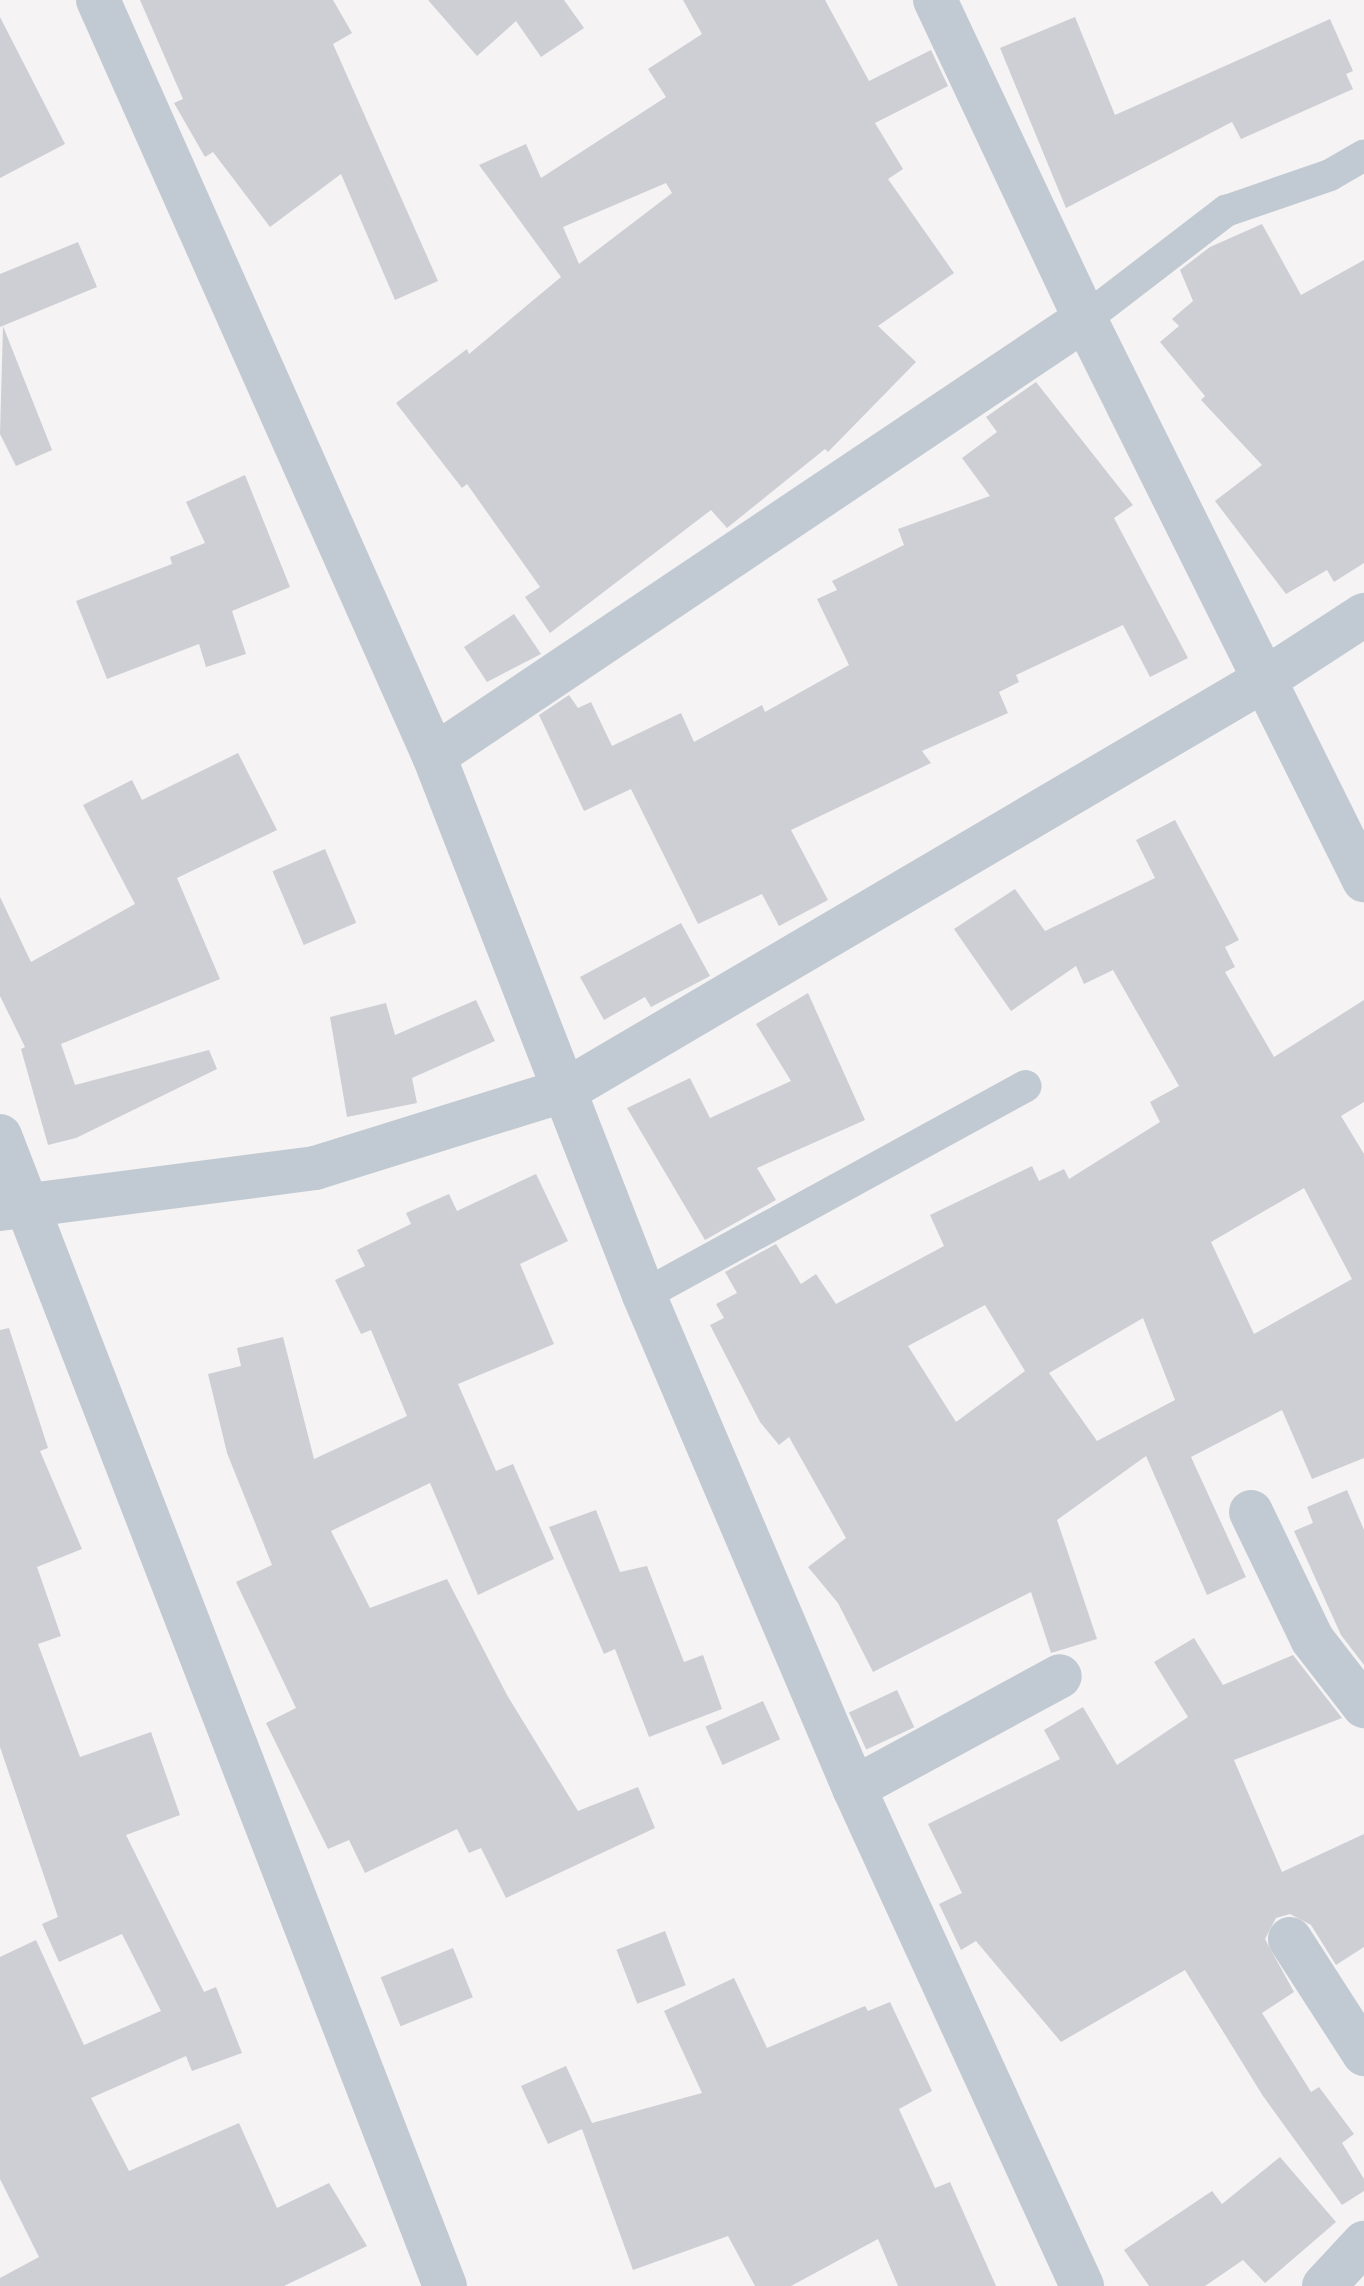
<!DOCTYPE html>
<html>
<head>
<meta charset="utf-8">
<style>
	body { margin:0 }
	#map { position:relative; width:1364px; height:2286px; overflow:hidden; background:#f5f3f3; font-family:Manrope,sans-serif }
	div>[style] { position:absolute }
	.building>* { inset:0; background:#cdcfd5; transform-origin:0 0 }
	.lane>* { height:32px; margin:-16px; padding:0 16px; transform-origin:16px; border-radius:16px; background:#c1cad2 }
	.street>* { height:44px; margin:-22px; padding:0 22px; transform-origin:22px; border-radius:22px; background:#c1cad2 }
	span { translate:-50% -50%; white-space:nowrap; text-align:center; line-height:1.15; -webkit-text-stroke:8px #fff; paint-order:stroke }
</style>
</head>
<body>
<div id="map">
	<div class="building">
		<div style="clip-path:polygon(140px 0,333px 0,352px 33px,333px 44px,438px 281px,395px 300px,341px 174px,270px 227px,213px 152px,205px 157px,174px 103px,183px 99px)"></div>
		<div style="clip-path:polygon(428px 0,564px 0,584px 28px,541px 57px,516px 21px,477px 56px)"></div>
		<div style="clip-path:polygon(evenodd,683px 0,825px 0,869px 81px,931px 50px,948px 86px,875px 123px,903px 169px,888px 179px,954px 273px,878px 326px,916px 362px,828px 452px,825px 449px,727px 528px,711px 510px,550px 633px,525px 597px,540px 587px,467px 484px,462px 488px,396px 403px,467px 349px,469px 354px,561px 277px,479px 165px,526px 144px,541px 178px,666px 97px,648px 69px,702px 34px,683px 0,666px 183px,672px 193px,579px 264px,563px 227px,666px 183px)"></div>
		<div style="clip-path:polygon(0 17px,65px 144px,0 178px)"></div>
		<div style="clip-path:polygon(1075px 17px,1115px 115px,1330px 19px,1353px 71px,1346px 74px,1353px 89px,1241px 139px,1232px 122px,1066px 208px,1000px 48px)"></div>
		<div style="clip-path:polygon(1262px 224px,1301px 295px,1364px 260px,1364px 563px,1334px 582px,1327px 570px,1286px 594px,1215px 501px,1262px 465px,1201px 400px,1205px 396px,1160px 342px,1179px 326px,1172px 319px,1193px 301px,1180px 270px,1210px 247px)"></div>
		<div style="clip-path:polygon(78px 242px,97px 287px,0 327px,0 274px)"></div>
		<div style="clip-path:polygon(3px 326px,52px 450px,16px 466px,0 434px)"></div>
		<div style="clip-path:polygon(1036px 382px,1133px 505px,1114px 518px,1188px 658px,1150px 677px,1123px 625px,1016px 675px,1019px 682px,999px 692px,1008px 713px,922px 751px,931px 763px,791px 830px,828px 900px,779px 926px,762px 894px,698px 924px,631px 789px,584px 811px,539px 715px,569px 695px,578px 708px,591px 702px,612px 746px,681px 713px,694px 742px,762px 705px,765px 712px,849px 665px,817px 599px,837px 590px,832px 581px,904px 545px,898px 529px,990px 496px,962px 458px,997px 432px,986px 417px)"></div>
		<div style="clip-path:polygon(245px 475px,290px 587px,232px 611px,246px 654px,206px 667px,199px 644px,107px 679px,76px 601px,172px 564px,170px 557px,205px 543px,186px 502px)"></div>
		<div style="clip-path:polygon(514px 614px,541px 654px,487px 682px,464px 647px)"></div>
		<div style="clip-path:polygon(238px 753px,277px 830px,177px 878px,220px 979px,61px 1044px,75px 1085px,209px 1050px,217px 1069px,76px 1138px,48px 1145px,21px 1049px,25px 1047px,0 996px,0 897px,31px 962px,135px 904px,83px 805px,132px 780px,142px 800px)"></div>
		<div style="clip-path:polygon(evenodd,1175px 820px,1239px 940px,1225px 947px,1235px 967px,1225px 972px,1274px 1057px,1364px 1000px,1364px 1102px,1341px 1116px,1364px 1154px,1364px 1458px,1312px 1479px,1282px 1410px,1191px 1457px,1246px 1577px,1207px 1595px,1146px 1456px,1057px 1520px,1097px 1639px,1051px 1653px,1031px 1592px,873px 1672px,838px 1603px,808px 1567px,846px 1538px,789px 1437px,779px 1445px,760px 1422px,710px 1325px,724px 1318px,716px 1304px,737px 1293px,725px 1272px,776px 1244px,801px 1284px,816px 1274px,836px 1304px,944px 1246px,930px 1215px,1032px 1166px,1039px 1181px,1064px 1169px,1069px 1179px,1160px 1122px,1150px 1102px,1179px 1086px,1113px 970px,1084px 984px,1076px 966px,1011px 1011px,954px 929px,1015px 889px,1045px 931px,1155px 878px,1136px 840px,1175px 820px,1304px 1188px,1352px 1279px,1254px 1334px,1211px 1242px,1304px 1188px,1175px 820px,985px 1305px,1025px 1371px,956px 1422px,908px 1346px,985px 1305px,1175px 820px,1143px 1318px,1175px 1400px,1097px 1441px,1049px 1373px,1143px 1318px)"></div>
		<div style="left:325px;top:849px;width:80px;height:57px;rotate:67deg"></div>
		<div style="clip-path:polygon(681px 923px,710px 976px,651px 1007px,645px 997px,604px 1020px,580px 977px)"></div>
		<div style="clip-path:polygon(808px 993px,865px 1120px,757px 1168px,776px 1200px,705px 1240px,627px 1108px,690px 1078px,710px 1118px,791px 1081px,756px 1024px)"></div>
		<div style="clip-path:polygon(476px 1000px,495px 1041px,412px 1078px,417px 1103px,347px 1117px,330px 1017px,386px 1003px,395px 1035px)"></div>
		<div style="clip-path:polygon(536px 1174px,568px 1241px,520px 1264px,554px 1344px,458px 1384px,496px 1471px,513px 1464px,554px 1559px,478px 1595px,430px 1483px,331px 1531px,370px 1608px,447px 1579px,507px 1695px,578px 1811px,638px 1787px,655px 1828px,506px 1898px,481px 1848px,469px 1853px,457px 1829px,365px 1873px,349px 1840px,328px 1849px,266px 1723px,296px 1708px,236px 1582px,272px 1565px,227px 1453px,208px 1374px,241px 1366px,237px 1348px,283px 1337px,314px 1459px,407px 1416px,371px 1330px,361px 1334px,335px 1280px,365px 1266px,357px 1250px,411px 1224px,406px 1213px,449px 1194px,457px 1211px)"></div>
		<div style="clip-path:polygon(9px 1328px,48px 1448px,40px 1451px,82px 1549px,37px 1567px,61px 1636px,38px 1644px,80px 1757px,151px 1732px,180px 1815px,126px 1835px,204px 1992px,216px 1987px,242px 2053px,192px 2071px,186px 2056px,91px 2098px,129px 2171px,239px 2123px,277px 2208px,329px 2183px,367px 2246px,284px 2286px,0 2286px,0 2278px,39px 2257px,0 2179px,0 1957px,36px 1940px,84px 2045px,161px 2011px,122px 1934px,59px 1962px,42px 1924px,58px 1917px,0 1747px,0 1330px)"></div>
		<div style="clip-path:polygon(1347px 1490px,1364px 1530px,1364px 1665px,1341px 1635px,1294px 1531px,1313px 1523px,1307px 1507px)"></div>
		<div style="clip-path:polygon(596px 1510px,620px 1572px,647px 1566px,684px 1662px,703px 1655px,722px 1709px,649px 1737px,615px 1649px,604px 1654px,549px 1527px)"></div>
		<div style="clip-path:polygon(1194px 1638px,1223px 1685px,1293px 1655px,1342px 1718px,1234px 1760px,1282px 1872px,1364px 1834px,1364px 1947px,1336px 1965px,1311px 1925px,1290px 1914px,1276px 1918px,1265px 1939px,1294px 1992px,1262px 2013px,1311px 2092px,1319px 2087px,1354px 2134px,1342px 2143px,1364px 2179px,1364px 2191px,1342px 2205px,1263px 2096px,1185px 1970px,1061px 2042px,976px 1941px,961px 1950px,939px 1904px,962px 1893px,928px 1824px,1060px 1759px,1044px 1730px,1083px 1707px,1117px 1765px,1188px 1717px,1154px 1662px)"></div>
		<div style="left:897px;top:1690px;width:41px;height:53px;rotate:65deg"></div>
		<div style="left:763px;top:1701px;width:42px;height:63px;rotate:66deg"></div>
		<div style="left:665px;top:1931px;width:58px;height:52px;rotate:69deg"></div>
		<div style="left:453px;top:1948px;width:53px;height:78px;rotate:68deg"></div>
		<div style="clip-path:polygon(734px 1978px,767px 2048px,865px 2006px,868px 2011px,890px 2002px,932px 2091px,899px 2109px,935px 2188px,950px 2182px,996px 2286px,898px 2286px,878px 2239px,791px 2286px,755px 2286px,728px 2236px,633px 2270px,582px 2129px,548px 2144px,521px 2086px,566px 2066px,592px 2123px,702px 2093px,664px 2011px)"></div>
		<div style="clip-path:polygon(1280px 2157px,1336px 2222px,1265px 2283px,1243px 2260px,1205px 2286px,1149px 2286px,1124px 2250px,1212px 2191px,1222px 2204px)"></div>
	</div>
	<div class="lane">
		<div style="left:1085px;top:319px;width:178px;rotate:-37.5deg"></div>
		<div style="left:1226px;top:211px;width:110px;rotate:-19.1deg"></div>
		<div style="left:1330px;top:175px;width:39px;rotate:-30deg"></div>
		<div style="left:644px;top:1295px;width:435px;rotate:-28.7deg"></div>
	</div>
	<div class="street">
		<div style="left:98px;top:0;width:827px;rotate:66.04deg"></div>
		<div style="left:434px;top:756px;width:578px;rotate:68.71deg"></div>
		<div style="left:644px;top:1295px;width:536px;rotate:66.93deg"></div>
		<div style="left:854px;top:1788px;width:548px;rotate:65.4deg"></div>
		<div style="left:935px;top:0;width:353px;rotate:64.8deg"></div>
		<div style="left:1085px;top:319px;width:627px;rotate:63.56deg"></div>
		<div style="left:434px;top:756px;width:784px;rotate:-33.87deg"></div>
		<div style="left:0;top:1136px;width:1233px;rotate:68.85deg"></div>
		<div style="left:0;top:1209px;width:318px;rotate:-7.4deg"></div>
		<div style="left:315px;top:1168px;width:265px;rotate:-17.3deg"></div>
		<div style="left:568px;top:1089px;width:811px;rotate:-30.45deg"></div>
		<div style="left:1267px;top:678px;width:116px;rotate:-33deg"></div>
		<div style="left:1251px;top:1512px;width:141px;rotate:64.3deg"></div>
		<div style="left:1312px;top:1639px;width:85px;rotate:52.2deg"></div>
		<div style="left:854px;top:1788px;width:234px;rotate:-28.5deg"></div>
		<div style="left:1290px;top:1939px;width:137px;rotate:57.2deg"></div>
		<div style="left:1324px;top:2286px;width:59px;rotate:-47.1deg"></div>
	</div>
</div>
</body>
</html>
